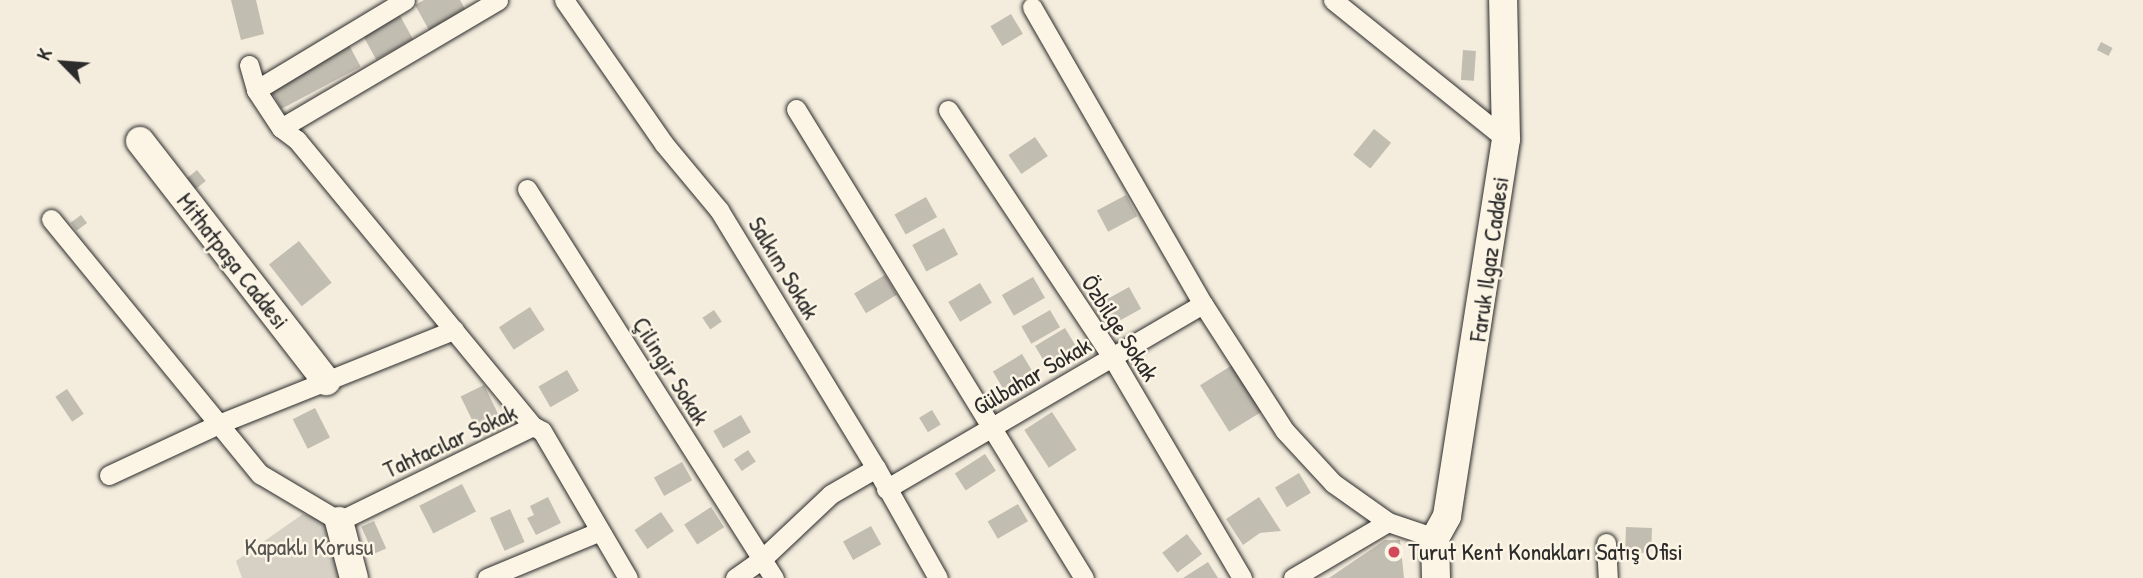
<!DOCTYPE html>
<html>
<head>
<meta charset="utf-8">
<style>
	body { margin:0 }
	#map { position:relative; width:2143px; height:578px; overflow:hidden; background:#f4edde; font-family:"Patrick Hand",sans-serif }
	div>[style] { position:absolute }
	.green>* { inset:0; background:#d6d1c4 }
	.building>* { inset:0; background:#c2bdb1; transform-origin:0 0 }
	.roads { filter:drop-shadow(0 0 2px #2b2b2b) drop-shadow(0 0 2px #2b2b2b) }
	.street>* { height:19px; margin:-9.5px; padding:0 9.5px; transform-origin:9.5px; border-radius:9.5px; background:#fcf5e5 }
	.secondary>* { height:28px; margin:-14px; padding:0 14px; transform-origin:14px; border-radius:14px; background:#fcf5e5 }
	.dots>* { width:19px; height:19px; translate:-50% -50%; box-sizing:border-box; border:4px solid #fcf5e5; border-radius:50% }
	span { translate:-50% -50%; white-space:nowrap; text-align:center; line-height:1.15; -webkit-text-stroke:5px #fcf5e5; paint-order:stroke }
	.street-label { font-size:24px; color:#2b2b2b }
	.park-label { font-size:24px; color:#565451 }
	.poi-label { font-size:24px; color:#2b2b2b }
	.left { translate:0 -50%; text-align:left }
	.north { position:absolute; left:28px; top:28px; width:70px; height:70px; -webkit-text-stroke:5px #fcf5e5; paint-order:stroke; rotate:295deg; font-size:19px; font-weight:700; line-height:28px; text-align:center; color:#2b2b2b }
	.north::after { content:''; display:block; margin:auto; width:24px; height:32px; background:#2b2b2b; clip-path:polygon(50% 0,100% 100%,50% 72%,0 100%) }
</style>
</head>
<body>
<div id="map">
	<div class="green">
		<div style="clip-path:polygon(303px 514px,340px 524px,345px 578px,242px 578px,236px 561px)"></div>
	</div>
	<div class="building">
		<div style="clip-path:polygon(231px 0,256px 0,264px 34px,241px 40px)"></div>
		<div style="clip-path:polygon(424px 0,460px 0,465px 9px,429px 30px,415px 5px)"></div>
		<div style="left:399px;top:14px;width:29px;height:42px;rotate:61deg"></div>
		<div style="left:1011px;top:14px;width:23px;height:24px;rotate:59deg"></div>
		<div style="left:2101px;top:42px;width:13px;height:9px;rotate:27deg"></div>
		<div style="left:348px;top:43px;width:27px;height:90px;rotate:62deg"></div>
		<div style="left:1463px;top:50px;width:13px;height:30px;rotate:4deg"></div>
		<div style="left:1374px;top:129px;width:22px;height:33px;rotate:39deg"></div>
		<div style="left:1035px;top:137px;width:23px;height:32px;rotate:56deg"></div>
		<div style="left:197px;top:170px;width:14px;height:15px;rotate:51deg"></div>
		<div style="left:1126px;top:195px;width:24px;height:33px;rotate:62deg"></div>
		<div style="left:926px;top:197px;width:23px;height:36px;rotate:61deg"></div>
		<div style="left:81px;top:215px;width:10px;height:13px;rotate:53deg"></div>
		<div style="left:944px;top:228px;width:30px;height:36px;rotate:62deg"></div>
		<div style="left:299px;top:241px;width:53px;height:38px;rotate:52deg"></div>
		<div style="left:885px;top:275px;width:23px;height:36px;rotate:59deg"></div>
		<div style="left:1033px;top:277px;width:24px;height:36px;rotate:60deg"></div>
		<div style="left:980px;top:283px;width:23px;height:37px;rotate:59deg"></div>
		<div style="left:1129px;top:287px;width:25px;height:36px;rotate:61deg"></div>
		<div style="left:530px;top:307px;width:27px;height:37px;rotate:57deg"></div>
		<div style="left:714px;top:310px;width:14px;height:14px;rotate:56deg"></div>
		<div style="left:1050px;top:310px;width:20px;height:33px;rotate:60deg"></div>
		<div style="left:1065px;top:328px;width:23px;height:35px;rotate:59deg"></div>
		<div style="left:1022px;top:354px;width:26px;height:34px;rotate:59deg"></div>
		<div style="left:1234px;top:364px;width:55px;height:40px;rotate:58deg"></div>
		<div style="left:567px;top:370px;width:24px;height:33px;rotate:60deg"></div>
		<div style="left:484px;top:385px;width:41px;height:26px;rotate:64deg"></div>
		<div style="left:67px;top:389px;width:30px;height:14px;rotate:56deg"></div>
		<div style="left:315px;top:408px;width:33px;height:25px;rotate:63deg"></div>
		<div style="left:932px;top:410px;width:17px;height:15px;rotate:59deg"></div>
		<div style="left:1052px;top:412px;width:45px;height:33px;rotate:57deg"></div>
		<div style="left:741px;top:415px;width:20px;height:32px;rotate:60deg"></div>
		<div style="left:748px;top:450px;width:14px;height:17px;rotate:56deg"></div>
		<div style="left:985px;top:454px;width:20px;height:36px;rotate:57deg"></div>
		<div style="left:682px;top:462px;width:21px;height:32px;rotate:61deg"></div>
		<div style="left:1299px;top:473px;width:23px;height:28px;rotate:59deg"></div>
		<div style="left:462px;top:484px;width:31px;height:48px;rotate:63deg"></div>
		<div style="clip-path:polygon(548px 497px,561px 523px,536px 535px,527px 518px,534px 515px,530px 506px)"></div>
		<div style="clip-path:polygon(1259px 497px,1281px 531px,1260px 533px,1243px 545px,1226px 519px)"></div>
		<div style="left:1018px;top:504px;width:20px;height:35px;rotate:60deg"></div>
		<div style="left:711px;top:507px;width:24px;height:32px;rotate:57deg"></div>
		<div style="left:510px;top:509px;width:36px;height:22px;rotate:66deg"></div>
		<div style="left:661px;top:512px;width:23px;height:32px;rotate:56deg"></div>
		<div style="left:374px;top:521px;width:30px;height:14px;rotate:66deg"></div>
		<div style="left:871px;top:526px;width:21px;height:32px;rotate:61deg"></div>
		<div style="left:1626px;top:527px;width:26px;height:25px;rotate:2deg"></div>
		<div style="left:1187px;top:534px;width:25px;height:31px;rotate:53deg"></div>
		<div style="clip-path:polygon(1385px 540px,1400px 540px,1404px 578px,1329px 578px)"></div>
		<div style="clip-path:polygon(1208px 562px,1218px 578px,1183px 578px)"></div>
	</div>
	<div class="roads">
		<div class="street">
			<div style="left:564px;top:0;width:175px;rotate:55.2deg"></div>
			<div style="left:664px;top:144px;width:86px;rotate:50.2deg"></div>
			<div style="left:719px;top:210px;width:302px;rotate:58.7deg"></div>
			<div style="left:876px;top:468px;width:126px;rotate:60.6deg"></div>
			<div style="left:1333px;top:0;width:222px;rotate:38.8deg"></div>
			<div style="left:1032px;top:7px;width:343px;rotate:60.1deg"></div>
			<div style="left:1203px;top:304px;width:151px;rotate:57.2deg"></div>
			<div style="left:1285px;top:431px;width:71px;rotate:47.3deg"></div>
			<div style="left:1333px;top:483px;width:67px;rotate:35.3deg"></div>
			<div style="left:1388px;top:522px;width:50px;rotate:18.8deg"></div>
			<div style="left:249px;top:65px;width:26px;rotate:74deg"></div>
			<div style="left:256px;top:90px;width:45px;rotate:56.7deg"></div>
			<div style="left:281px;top:128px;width:20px;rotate:37deg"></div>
			<div style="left:297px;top:140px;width:371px;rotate:50.5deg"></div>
			<div style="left:256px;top:90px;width:174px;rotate:-31.1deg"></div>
			<div style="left:796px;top:109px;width:550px;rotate:58.45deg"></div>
			<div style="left:948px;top:110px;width:296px;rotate:56.4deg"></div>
			<div style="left:1112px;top:357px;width:256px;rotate:59.5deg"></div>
			<div style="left:281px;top:128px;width:252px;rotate:-30.5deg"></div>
			<div style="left:527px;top:189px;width:461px;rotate:57.6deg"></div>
			<div style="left:51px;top:219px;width:330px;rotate:50.7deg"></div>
			<div style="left:260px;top:474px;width:92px;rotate:30.7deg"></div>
			<div style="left:339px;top:521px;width:216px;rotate:-26.1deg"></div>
			<div style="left:533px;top:426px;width:10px;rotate:29deg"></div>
			<div style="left:542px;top:431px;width:170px;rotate:59.7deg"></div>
			<div style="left:109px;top:475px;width:123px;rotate:-24.9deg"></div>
			<div style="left:221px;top:423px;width:251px;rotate:-21.8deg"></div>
			<div style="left:886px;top:489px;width:367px;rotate:-30.3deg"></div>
			<div style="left:1606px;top:543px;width:35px;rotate:87deg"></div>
			<div style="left:487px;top:578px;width:120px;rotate:-22.5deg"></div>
			<div style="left:735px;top:578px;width:32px;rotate:-35deg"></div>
			<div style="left:761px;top:560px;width:96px;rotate:-43.3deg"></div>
			<div style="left:831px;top:494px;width:52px;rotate:-30deg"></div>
			<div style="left:1293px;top:578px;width:110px;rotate:-30.5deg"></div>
		</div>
		<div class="secondary">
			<div style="left:140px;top:141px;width:304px;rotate:52.2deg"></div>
			<div style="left:339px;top:521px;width:59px;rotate:75.3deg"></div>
			<div style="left:1436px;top:578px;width:40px;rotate:-91.4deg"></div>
			<div style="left:1435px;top:538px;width:25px;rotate:-61deg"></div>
			<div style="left:1447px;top:516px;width:382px;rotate:-81.1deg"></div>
			<div style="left:1506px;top:139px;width:139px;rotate:-91.2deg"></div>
		</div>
	</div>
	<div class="dots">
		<div style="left:1394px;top:552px;background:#d1495b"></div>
	</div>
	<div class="street-label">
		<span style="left:1489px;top:259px;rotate:-82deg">Faruk Ilgaz Caddesi</span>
		<span style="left:233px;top:261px;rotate:52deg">Mithatpaşa Caddesi</span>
		<span style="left:784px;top:268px;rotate:59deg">Salkım Sokak</span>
		<span style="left:1120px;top:328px;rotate:57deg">Özbilge Sokak</span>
		<span style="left:671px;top:371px;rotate:58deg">Çilingir Sokak</span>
		<span style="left:1032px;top:376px;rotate:-30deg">Gülbahar Sokak</span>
		<span style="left:450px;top:441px;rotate:-25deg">Tahtacılar Sokak</span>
	</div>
	<div class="park-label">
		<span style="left:309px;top:547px">Kapaklı Korusu</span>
	</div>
	<div class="poi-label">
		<span class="left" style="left:1408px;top:552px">Turut Kent Konakları Satış Ofisi</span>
	</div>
	<div class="north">K</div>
</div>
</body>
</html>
